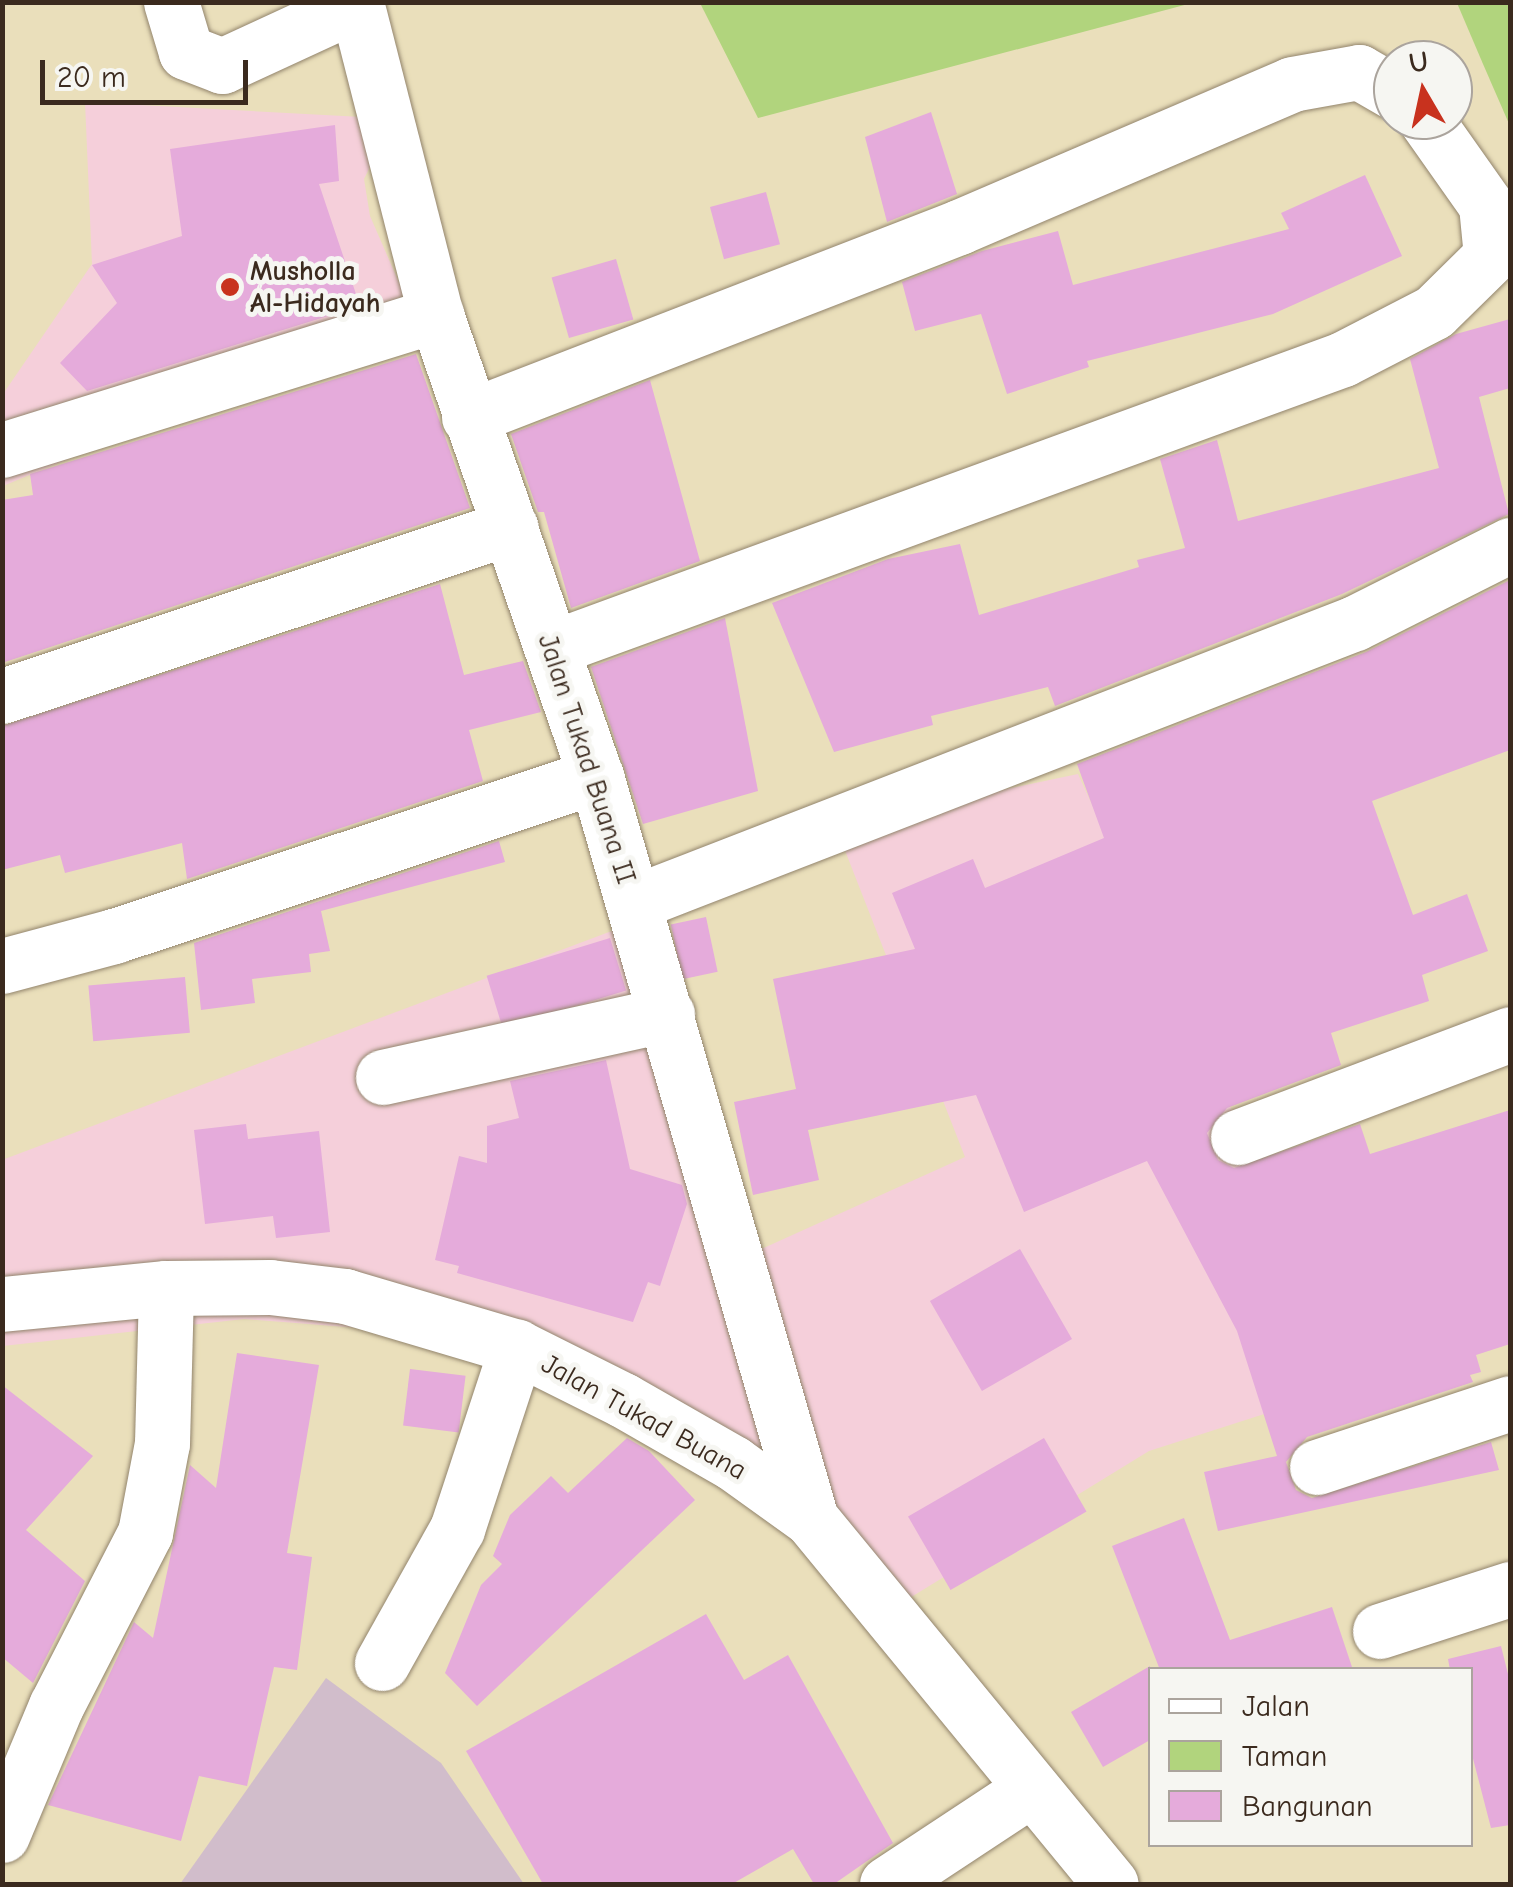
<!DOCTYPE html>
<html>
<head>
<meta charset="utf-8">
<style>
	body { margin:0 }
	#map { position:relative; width:1513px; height:1887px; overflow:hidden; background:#eadfbb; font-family:"Comic Neue",sans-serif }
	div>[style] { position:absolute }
	.built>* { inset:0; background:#f5cfda }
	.industrial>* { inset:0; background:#d1bdcb }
	.green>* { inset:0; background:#b1d47d }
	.building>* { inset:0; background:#e5abdb; transform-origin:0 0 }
	.roads { filter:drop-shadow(0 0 2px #92846c) drop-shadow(0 0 2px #92846c) }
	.minor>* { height:55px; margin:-27.5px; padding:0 27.5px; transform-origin:27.5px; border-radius:27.5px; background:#fff }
	.dots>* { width:28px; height:28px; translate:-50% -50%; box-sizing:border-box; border:5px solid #f6f6f2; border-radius:50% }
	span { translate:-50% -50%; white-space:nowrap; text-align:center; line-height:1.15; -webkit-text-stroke:10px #f6f6f2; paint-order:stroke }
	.poi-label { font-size:28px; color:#3b2a1e; font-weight:700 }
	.left { translate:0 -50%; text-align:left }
	.street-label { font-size:28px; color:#3b2a1e }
	.frame { position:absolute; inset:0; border:5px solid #3b2a1e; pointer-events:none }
	.legend { position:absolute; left:1148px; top:1667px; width:325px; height:180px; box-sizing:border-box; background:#f6f6f2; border:2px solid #aba49d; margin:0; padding:12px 18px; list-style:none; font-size:30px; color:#3b2a1e }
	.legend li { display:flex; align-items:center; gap:20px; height:50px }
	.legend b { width:50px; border:2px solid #aba49d }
	.north { position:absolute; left:1373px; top:40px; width:100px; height:100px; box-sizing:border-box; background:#f6f6f2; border:2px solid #aba49d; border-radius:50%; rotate:351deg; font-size:28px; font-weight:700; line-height:40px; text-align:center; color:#3b2a1e }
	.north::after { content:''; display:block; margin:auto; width:35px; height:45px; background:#c8321e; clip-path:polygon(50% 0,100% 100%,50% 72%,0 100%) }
	.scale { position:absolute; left:40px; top:60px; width:208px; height:45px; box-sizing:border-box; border:5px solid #3b2a1e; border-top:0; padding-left:12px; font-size:30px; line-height:35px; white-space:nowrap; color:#3b2a1e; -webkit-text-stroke:8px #f6f6f2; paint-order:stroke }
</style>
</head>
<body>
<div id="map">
	<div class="built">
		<div style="clip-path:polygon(85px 102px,362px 117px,401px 104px,364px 179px,370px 216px,421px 333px,273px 374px,3px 486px,3px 394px,92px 264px)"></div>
		<div style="clip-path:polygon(1078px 774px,1357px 1384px,1149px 1451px,864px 1626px,784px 1506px,513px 1340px,244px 1319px,3px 1346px,2px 1160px,657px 914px,757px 1251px,965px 1157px,835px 825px)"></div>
	</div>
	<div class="industrial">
		<div style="clip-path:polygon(326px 1678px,441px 1763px,524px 1884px,180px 1884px)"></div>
	</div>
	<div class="green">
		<div style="clip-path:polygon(700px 3px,1192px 3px,758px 118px)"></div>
		<div style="clip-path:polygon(1457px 3px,1510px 3px,1510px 126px,1483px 64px)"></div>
	</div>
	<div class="building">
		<div style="clip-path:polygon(931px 112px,957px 194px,887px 222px,865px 137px)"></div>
		<div style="clip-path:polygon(335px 125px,339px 181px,319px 184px,360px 306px,87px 391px,60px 363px,117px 303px,92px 265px,182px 236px,170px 149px)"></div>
		<div style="clip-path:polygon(1365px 175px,1402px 256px,1273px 314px,1087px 361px,1089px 367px,1007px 394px,981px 314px,915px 331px,902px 282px,982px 251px,1058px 231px,1073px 285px,1289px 229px,1281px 213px)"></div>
		<div style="left:766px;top:192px;width:54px;height:58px;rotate:75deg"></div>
		<div style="left:616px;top:259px;width:63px;height:67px;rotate:74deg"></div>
		<div style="clip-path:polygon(1510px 319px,1510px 388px,1479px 397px,1509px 514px,1342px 594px,1055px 706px,1048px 687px,931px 716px,933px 725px,834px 752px,772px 603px,888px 559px,960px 544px,979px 615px,1139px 567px,1137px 560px,1185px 548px,1160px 459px,1217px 440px,1238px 521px,1439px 468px,1410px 359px,1456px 334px)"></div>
		<div style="clip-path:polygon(416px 354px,470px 508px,2px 663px,2px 500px,33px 495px,30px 474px)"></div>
		<div style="clip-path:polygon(650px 380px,700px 561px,571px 608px,544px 512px,538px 512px,511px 434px)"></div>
		<div style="clip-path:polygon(1510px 580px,1510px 750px,1372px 801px,1413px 915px,1467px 894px,1488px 951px,1422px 975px,1429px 1001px,1331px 1033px,1341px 1065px,1227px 1108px,1207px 1133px,1218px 1160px,1234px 1168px,1360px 1124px,1370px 1154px,1510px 1110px,1510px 1344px,1476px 1355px,1481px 1372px,1470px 1375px,1473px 1382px,1307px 1437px,1286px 1462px,1296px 1490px,1312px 1498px,1491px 1442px,1499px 1470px,1218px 1531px,1204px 1472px,1277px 1456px,1237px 1331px,1147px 1161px,1024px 1212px,976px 1095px,808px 1130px,819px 1180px,753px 1195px,734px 1102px,796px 1089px,773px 979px,915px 949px,892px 893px,973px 859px,985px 888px,1104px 838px,1077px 764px,1366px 652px)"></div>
		<div style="clip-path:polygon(440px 584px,464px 675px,523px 661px,541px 712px,469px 730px,483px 781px,187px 879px,182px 843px,65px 873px,60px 855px,2px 870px,2px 726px)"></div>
		<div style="clip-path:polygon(725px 618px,758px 791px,643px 824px,591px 667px)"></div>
		<div style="clip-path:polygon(499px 841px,505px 862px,321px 911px,330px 951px,309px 954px,311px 972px,252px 979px,255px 1003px,201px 1010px,194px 943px)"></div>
		<div style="left:706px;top:917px;width:56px;height:36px;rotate:78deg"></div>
		<div style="left:610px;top:938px;width:55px;height:129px;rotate:73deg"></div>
		<div style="left:185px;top:977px;width:56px;height:97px;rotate:85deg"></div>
		<div style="clip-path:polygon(606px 1060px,630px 1169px,682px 1185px,687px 1204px,660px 1286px,648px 1282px,633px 1322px,457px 1273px,459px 1266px,435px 1260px,459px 1156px,487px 1163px,487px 1126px,519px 1118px,510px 1081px)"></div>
		<div style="clip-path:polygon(246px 1124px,248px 1139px,319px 1131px,330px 1232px,276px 1238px,273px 1216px,205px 1224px,194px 1130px)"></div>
		<div style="left:1020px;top:1249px;width:104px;height:104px;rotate:60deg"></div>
		<div style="clip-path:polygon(237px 1353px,319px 1365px,287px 1553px,312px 1557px,297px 1670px,274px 1667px,247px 1786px,199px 1776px,181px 1841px,48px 1805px,134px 1622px,153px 1638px,190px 1465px,216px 1488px)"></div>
		<div style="left:410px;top:1369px;width:56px;height:57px;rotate:7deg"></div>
		<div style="clip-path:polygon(2px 1385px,93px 1456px,26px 1530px,85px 1581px,33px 1683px,2px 1657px)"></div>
		<div style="clip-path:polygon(627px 1438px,649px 1451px,695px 1500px,477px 1706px,445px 1673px,481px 1585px,502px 1564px,493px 1556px,510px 1515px,551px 1476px,568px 1493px)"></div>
		<div style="left:1044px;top:1438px;width:85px;height:157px;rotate:60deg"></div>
		<div style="clip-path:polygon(1184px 1518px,1230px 1640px,1332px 1607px,1353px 1670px,1160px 1670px,1112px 1546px)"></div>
		<div style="clip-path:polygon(706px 1614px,744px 1680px,788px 1655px,893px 1843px,834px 1884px,814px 1884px,793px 1849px,732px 1884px,543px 1884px,466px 1751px)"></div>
		<div style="clip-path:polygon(1501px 1646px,1510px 1682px,1510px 1825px,1491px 1828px,1470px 1747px,1470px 1670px,1450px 1670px,1448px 1659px)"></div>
		<div style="clip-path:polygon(1150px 1666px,1150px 1740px,1103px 1767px,1071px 1712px)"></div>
	</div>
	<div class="roads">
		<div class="minor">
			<div style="left:171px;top:2px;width:52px;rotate:73.3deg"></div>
			<div style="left:186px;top:52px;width:39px;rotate:21deg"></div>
			<div style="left:222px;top:66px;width:148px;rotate:-24.8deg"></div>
			<div style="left:356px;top:2px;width:323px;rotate:75.7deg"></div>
			<div style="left:436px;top:315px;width:488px;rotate:70.9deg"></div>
			<div style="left:596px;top:776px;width:773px;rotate:73.86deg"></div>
			<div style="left:469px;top:417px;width:526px;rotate:-21.19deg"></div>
			<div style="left:959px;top:227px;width:362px;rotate:-23.2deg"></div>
			<div style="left:1292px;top:84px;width:68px;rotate:-10.2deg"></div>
			<div style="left:1359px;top:72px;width:39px;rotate:30deg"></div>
			<div style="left:2px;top:450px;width:455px;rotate:-17.3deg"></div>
			<div style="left:552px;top:648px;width:842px;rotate:-20.07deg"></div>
			<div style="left:1343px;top:359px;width:102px;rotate:-27.3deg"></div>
			<div style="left:1434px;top:312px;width:80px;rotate:-44.5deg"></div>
			<div style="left:1491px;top:256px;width:51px;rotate:-95.6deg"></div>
			<div style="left:1486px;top:205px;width:104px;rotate:-125.2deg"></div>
			<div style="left:2px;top:696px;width:536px;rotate:-18.37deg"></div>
			<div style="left:633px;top:903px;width:774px;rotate:-21.2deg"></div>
			<div style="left:1355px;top:623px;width:174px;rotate:-26.7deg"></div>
			<div style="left:2px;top:966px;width:116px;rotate:-15deg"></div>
			<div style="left:114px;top:936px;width:508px;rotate:-18.36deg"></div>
			<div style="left:383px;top:1077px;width:291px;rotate:-12.5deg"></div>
			<div style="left:1238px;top:1137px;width:291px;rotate:-20.7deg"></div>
			<div style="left:2px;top:1304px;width:165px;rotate:-5.6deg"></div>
			<div style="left:166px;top:1288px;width:104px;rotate:-0.6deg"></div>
			<div style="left:270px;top:1287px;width:76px;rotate:6.8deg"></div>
			<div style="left:345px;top:1296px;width:179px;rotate:16.5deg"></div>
			<div style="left:517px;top:1347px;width:119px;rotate:26.6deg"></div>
			<div style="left:623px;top:1400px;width:127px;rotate:29.8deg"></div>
			<div style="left:733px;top:1463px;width:96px;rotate:35.7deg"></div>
			<div style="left:811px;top:1519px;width:472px;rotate:50.6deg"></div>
			<div style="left:1317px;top:1467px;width:203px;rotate:-18.3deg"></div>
			<div style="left:1380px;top:1631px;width:137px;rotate:-17.9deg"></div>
			<div style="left:382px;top:1663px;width:154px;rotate:-60.8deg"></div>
			<div style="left:457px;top:1529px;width:192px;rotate:-71.8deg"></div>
			<div style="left:2px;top:1835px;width:140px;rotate:-67.3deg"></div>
			<div style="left:56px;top:1706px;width:195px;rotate:-62.8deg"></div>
			<div style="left:145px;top:1533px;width:92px;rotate:-79.3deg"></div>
			<div style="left:162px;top:1443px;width:155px;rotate:-88.5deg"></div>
			<div style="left:887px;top:1884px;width:173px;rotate:-33.4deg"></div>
		</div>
	</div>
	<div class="dots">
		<div style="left:230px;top:287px;background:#c8321e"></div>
	</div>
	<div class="poi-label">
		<span class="left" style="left:250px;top:287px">Musholla<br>Al-Hidayah</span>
	</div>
	<div class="street-label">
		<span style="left:587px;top:759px;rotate:72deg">Jalan Tukad Buana II</span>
		<span style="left:644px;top:1417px;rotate:29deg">Jalan Tukad Buana</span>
	</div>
	<div class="frame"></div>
	<ul class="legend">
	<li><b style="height:12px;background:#fff"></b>Jalan</li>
	<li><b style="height:28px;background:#b1d47d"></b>Taman</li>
	<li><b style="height:28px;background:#e5abdb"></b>Bangunan</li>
	</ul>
	<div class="north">U</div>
	<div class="scale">20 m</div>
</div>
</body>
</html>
